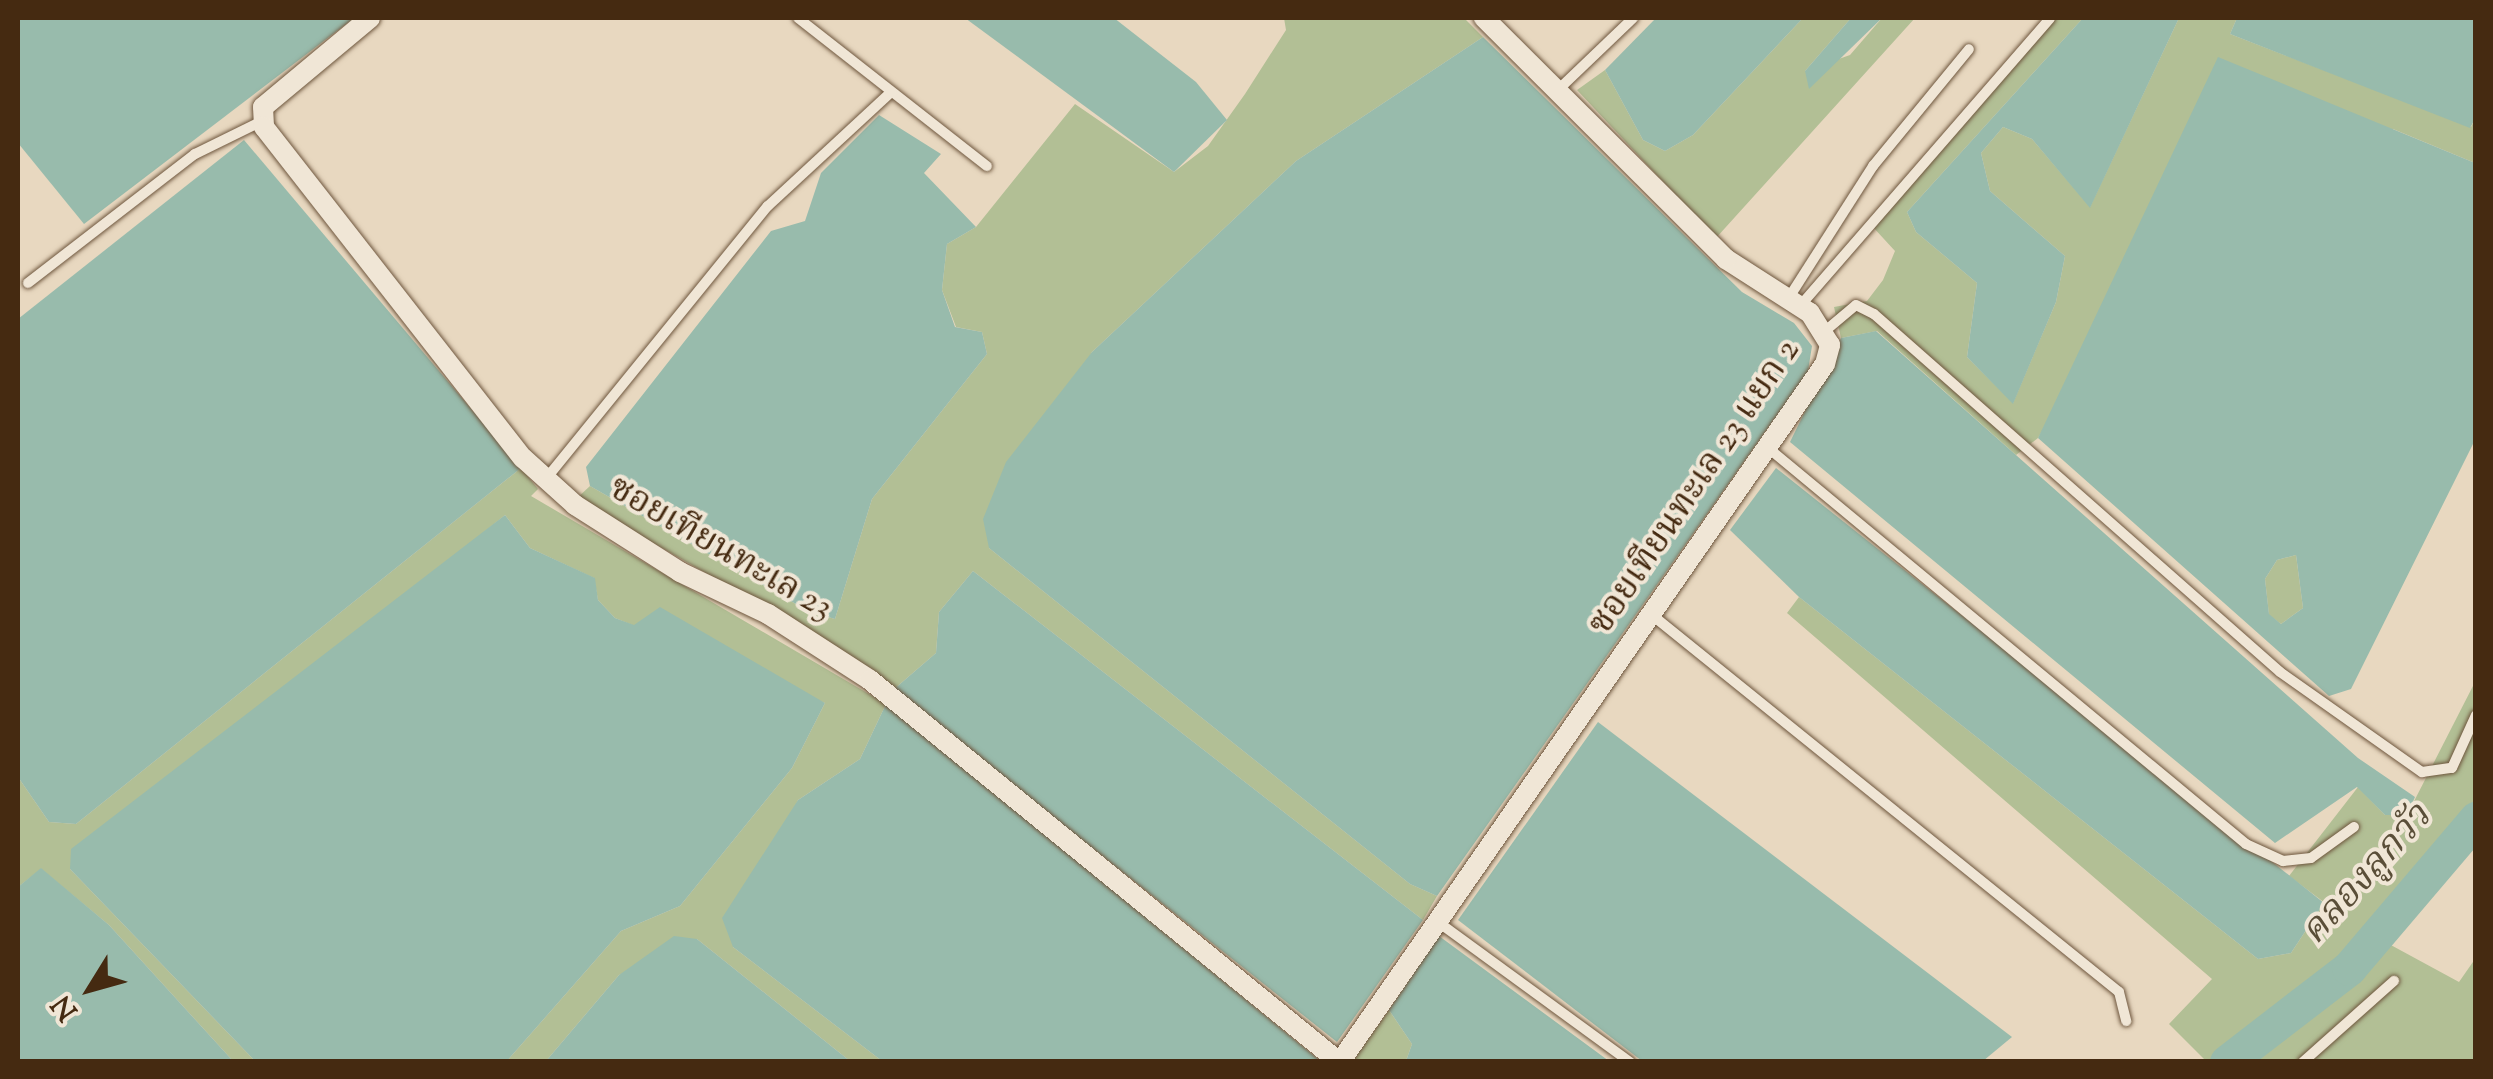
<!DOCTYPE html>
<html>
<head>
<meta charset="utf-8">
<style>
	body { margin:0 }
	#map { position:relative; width:2493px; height:1079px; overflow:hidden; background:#e8d8c0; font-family:"Sorts Mill Goudy","Noto Serif Thai",serif }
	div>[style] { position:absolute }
	.green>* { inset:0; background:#b2bf95 }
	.water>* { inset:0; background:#98bbac }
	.river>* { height:35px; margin:-17.5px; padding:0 17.5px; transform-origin:17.5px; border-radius:17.5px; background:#98bbac }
	.roads { filter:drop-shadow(0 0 2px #6e563d) drop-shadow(0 0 2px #6e563d) }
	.service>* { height:10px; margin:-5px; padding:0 5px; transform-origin:5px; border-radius:5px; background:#f0e6d6 }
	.minor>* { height:20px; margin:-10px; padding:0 10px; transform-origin:10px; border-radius:10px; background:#f0e6d6 }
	span { translate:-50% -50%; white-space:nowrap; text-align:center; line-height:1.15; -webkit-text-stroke:8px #f0e6d6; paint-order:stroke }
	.street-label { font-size:35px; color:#452a11 }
	.water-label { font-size:38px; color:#5a4e38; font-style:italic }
	.frame { position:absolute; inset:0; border:20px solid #452a11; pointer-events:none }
	.north { position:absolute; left:40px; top:939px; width:100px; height:100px; -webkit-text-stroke:8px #f0e6d6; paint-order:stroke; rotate:233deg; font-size:28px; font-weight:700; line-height:40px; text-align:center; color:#452a11 }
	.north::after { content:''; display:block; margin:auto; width:35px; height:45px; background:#452a11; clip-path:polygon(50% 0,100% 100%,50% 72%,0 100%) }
</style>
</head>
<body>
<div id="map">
	<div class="green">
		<div style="clip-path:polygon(1284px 18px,1464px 18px,1483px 37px,1296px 161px,1092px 352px,989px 548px,1410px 884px,1437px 896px,1423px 920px,973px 571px,939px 612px,936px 653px,893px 690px,808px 631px,576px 499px,590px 486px,808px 611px,835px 619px,872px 499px,987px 354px,982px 332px,956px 327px,942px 290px,947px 244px,976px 227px,1075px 104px,1174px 172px,1208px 146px,1245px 94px,1286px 30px)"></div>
		<div style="clip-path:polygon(1803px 18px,1851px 18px,1805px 71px,1850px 55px,1882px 18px,1915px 18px,1716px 238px,1577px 90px,1605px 70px,1643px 140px,1665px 151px,1693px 135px)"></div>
		<div style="clip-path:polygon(2050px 18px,2083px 18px,1907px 212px,1916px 232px,1977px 283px,1967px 357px,2013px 403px,2056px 302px,2065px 256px,1990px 191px,1981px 153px,2003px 127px,2032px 139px,2090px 207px,2179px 18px,2237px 18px,2230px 34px,2471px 127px,2475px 119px,2475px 163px,2393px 129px,2068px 386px,2038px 438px,2016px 455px,1877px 331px,1841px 338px,1834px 307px,1867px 301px,1883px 280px,1895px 251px,1872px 226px)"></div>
		<div style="clip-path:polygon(521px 468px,538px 489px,531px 496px,886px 704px,860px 759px,798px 800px,733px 947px,882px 1061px,850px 1061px,697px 939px,619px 975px,546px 1061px,507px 1061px,621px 931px,680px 906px,792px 768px,825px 703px,615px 618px,598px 600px,594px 578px,530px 548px,505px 515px,70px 869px,255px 1061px,233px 1061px,109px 925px,41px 869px,18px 887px,18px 777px,49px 822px,76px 824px)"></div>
		<div style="clip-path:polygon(2296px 555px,2303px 608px,2281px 624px,2269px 615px,2265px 579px,2277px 560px)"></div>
		<div style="clip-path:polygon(1799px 597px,2258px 959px,2291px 953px,2324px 903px,2329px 906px,2289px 876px,2358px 787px,2385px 815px,2407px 815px,2475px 682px,2475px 801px,2365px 931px,2459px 982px,2475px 959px,2475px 1061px,2206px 1061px,2169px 1024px,2212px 979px,1787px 613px)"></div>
		<div style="clip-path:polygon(1389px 1010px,1412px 1044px,1406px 1061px,1352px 1062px)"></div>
	</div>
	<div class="water">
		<div style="clip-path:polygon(18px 18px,354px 18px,84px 224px,18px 143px)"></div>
		<div style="clip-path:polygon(965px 18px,1114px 18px,1196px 82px,1227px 120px,1174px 172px)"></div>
		<div style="clip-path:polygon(1656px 18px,1803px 18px,1693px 135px,1665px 151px,1643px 140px,1605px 70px)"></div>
		<div style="clip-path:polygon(1851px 18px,1882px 18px,1809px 89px,1805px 71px)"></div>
		<div style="clip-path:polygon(2083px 18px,2179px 18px,2090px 208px,2032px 139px,2003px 127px,1981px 153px,1990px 191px,2065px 256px,2056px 302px,2013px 404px,1967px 357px,1977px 283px,1916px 232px,1907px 212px)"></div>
		<div style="clip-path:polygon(2237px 18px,2475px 18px,2475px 119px,2470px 128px,2230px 34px)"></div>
		<div style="clip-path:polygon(1483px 37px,1742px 292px,1794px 323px,1812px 346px,1808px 371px,1437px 896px,1410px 884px,989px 548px,983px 519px,1006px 462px,1092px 352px,1296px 161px)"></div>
		<div style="clip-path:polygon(evenodd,2218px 57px,2475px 163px,2473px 444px,2351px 689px,2329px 696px,2038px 438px,2218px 57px,2296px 555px,2303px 608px,2281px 624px,2269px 614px,2265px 579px,2277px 560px,2296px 555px)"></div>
		<div style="clip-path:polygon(879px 115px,941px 154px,924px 173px,976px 227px,947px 244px,942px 290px,955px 327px,982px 332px,987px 354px,872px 499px,835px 619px,808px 611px,590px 486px,586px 467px,771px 231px,805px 221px,821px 173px)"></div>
		<div style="clip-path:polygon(244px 140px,521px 468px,76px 824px,49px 822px,18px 777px,18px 319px)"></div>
		<div style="clip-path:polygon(1876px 331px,2358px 758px,2415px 797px,2407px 815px,2385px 815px,2357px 787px,2275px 843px,1790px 442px,1841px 338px)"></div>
		<div style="clip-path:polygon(1776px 468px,2324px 903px,2291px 953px,2258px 959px,1799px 597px,1730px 530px)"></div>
		<div style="clip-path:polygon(505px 515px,530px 548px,595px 578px,598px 600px,615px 618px,634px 625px,660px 607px,825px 703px,792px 768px,680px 906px,621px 931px,507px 1061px,255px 1061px,70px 869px,71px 849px)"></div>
		<div style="clip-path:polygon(973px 571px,1423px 920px,1337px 1042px,893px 690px,936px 653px,939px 612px)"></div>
		<div style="clip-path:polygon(886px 704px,1319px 1060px,1318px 1062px,882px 1061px,733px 947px,722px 918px,798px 800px,860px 759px)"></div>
		<div style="clip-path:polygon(1598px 722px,2012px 1037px,1983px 1061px,1642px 1061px,1458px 920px)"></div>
		<div style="clip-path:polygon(41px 868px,109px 925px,233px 1061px,18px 1061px,18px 887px)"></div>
		<div style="clip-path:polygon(674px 936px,697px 939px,850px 1061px,546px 1061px,619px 975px)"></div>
		<div style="clip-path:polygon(1439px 936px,1609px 1061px,1406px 1061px,1412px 1044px,1389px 1010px)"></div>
	</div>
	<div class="river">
		<div style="left:2227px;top:1062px;width:154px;rotate:-37.6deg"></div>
		<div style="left:2349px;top:968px;width:196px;rotate:-49.6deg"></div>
	</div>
	<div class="roads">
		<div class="service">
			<div style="left:798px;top:18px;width:240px;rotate:38.1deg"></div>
			<div style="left:1558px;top:90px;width:104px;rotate:-43.8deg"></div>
			<div style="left:28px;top:283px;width:211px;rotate:-37.7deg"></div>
			<div style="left:195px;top:154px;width:75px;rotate:-26.2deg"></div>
			<div style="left:1788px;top:299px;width:158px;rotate:-57.4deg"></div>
			<div style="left:1873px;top:166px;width:151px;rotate:-50.6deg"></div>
			<div style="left:1800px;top:306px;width:381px;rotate:-49deg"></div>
			<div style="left:1825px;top:331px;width:40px;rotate:-40deg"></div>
			<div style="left:1856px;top:305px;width:20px;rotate:27deg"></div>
			<div style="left:1874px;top:314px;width:541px;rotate:41.4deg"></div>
			<div style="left:2280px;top:672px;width:174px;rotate:35.2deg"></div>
			<div style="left:2422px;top:772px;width:30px;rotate:-8deg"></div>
			<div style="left:2452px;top:768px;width:58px;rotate:-65.6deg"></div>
			<div style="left:1767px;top:447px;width:622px;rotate:39.65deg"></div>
			<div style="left:2246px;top:844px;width:41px;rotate:24.7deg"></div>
			<div style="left:2283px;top:861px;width:28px;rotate:-6deg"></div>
			<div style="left:2311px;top:858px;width:53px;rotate:-35.8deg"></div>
			<div style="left:545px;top:480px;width:353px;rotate:-50.9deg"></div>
			<div style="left:768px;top:206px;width:168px;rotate:-42.8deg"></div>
			<div style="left:1652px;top:615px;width:600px;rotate:38.91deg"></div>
			<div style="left:2119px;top:992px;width:30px;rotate:76deg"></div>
			<div style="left:1438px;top:922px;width:238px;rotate:36.1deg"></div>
			<div style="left:2303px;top:1062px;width:122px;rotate:-41.7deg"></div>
		</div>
		<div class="minor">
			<div style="left:370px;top:18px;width:139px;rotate:140.2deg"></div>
			<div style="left:263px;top:107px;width:20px;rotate:87deg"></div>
			<div style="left:264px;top:127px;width:420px;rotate:52deg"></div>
			<div style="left:523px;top:458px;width:70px;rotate:42.1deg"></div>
			<div style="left:575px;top:505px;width:125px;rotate:32.5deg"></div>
			<div style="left:680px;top:572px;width:98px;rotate:25.5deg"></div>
			<div style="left:768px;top:614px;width:121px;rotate:32.9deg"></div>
			<div style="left:870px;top:680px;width:605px;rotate:39.16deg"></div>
			<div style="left:1340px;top:1062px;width:850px;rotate:-55.21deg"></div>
			<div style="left:1825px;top:364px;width:20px;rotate:-75deg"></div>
			<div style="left:1830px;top:345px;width:38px;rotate:-122deg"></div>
			<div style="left:1810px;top:313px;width:100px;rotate:-147.3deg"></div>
			<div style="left:1726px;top:259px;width:342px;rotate:-135.1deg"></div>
		</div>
	</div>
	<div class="street-label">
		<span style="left:1696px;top:488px;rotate:-56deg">ซอยเทียนทะเล 23 แยก 2</span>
		<span style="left:720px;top:550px;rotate:30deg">ซอยเทียนทะเล 23</span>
	</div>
	<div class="water-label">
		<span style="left:2368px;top:876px;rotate:-48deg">คลองลูกวัว</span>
	</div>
	<div class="frame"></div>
	<div class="north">N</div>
</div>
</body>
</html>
